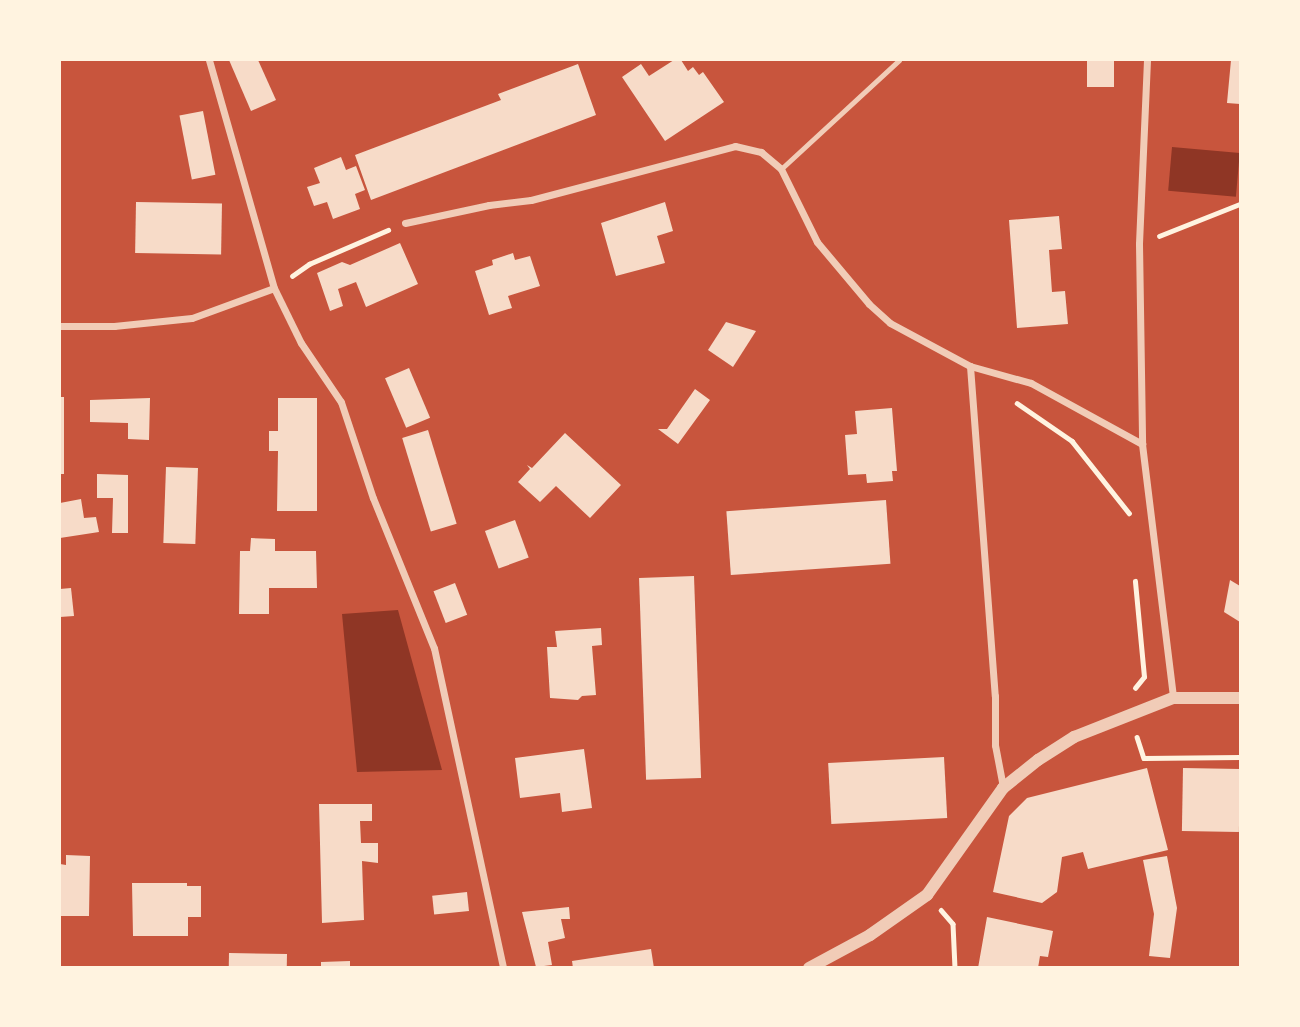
<!DOCTYPE html>
<html>
<head>
<meta charset="utf-8">
<style>
	body { margin:0 }
	#map { position:relative; width:1300px; height:1027px; overflow:hidden; background:#c8553d; font-family:"Fira Sans",sans-serif }
	div>[style] { position:absolute }
	.water>* { inset:0; background:#8f3625; transform-origin:0 0 }
	.building>* { inset:0; background:#f7dbc8; transform-origin:0 0 }
	.path>* { height:4.5px; margin:-2.25px; padding:0 2.25px; transform-origin:2.25px; border-radius:2.25px; background:#fff3e0 }
	.service>* { height:5px; margin:-2.5px; padding:0 2.5px; transform-origin:2.5px; border-radius:2.5px; background:#f1ccb7 }
	.minor>* { height:7px; margin:-3.5px; padding:0 3.5px; transform-origin:3.5px; border-radius:3.5px; background:#f1ccb7 }
	.tertiary>* { height:12px; margin:-6px; padding:0 6px; transform-origin:6px; border-radius:6px; background:#f1ccb7 }
	span { translate:-50% -50%; white-space:nowrap; text-align:center; line-height:1.15; -webkit-text-stroke:7px #fff3e0; paint-order:stroke }
	.frame { position:absolute; inset:0; border:61px solid #fff3e0; pointer-events:none }
</style>
</head>
<body>
<div id="map">
	<div class="water">
		<div style="left:1172px;top:147px;width:68px;height:44px;rotate:5deg"></div>
		<div style="clip-path:polygon(398px 610px,442px 770px,357px 772px,342px 614px)"></div>
	</div>
	<div class="building">
		<div style="clip-path:polygon(229px 60px,258px 60px,276px 100px,251px 111px)"></div>
		<div style="clip-path:polygon(674px 60px,681px 60px,688px 71px,693px 67px,699px 75px,703px 72px,724px 102px,665px 141px,622px 77px,641px 64px,649px 76px)"></div>
		<div style="left:1087px;top:60px;width:27px;height:27px"></div>
		<div style="clip-path:polygon(1231px 60px,1240px 60px,1240px 104px,1227px 103px)"></div>
		<div style="clip-path:polygon(578px 64px,596px 115px,371px 200px,355px 155px,501px 100px,498px 94px)"></div>
		<div style="left:203px;top:111px;width:65px;height:24px;rotate:79deg"></div>
		<div style="clip-path:polygon(341px 157px,346px 170px,356px 166px,365px 190px,355px 194px,360px 209px,333px 219px,327px 202px,314px 206px,307px 187px,320px 183px,314px 168px)"></div>
		<div style="left:136px;top:202px;width:86px;height:51px;rotate:1deg"></div>
		<div style="clip-path:polygon(665px 202px,673px 231px,657px 236px,665px 263px,616px 276px,601px 223px)"></div>
		<div style="clip-path:polygon(1059px 216px,1062px 249px,1049px 250px,1052px 292px,1065px 291px,1068px 324px,1017px 328px,1009px 220px)"></div>
		<div style="clip-path:polygon(400px 243px,418px 284px,366px 307px,356px 282px,338px 289px,343px 306px,330px 311px,317px 273px,342px 262px,350px 265px)"></div>
		<div style="clip-path:polygon(513px 253px,515px 260px,530px 256px,540px 286px,508px 296px,512px 308px,489px 315px,475px 271px,493px 265px,492px 260px)"></div>
		<div style="clip-path:polygon(726px 322px,756px 331px,733px 367px,708px 350px)"></div>
		<div style="left:409px;top:368px;width:54px;height:26px;rotate:67deg"></div>
		<div style="clip-path:polygon(695px 389px,710px 400px,678px 444px,658px 429px,667px 429px)"></div>
		<div style="left:60px;top:397px;width:4px;height:77px"></div>
		<div style="clip-path:polygon(150px 398px,149px 440px,128px 439px,128px 423px,90px 422px,90px 400px)"></div>
		<div style="clip-path:polygon(278px 398px,317px 398px,317px 511px,277px 511px,278px 451px,269px 451px,269px 431px,278px 431px)"></div>
		<div style="clip-path:polygon(892px 408px,897px 471px,892px 471px,893px 481px,867px 483px,866px 474px,848px 475px,845px 435px,857px 434px,855px 411px)"></div>
		<div style="left:428px;top:430px;width:98px;height:27px;rotate:73deg"></div>
		<div style="clip-path:polygon(565px 433px,621px 485px,590px 518px,556px 486px,540px 502px,518px 482px,530px 469px,527px 465px,532px 468px)"></div>
		<div style="left:166px;top:467px;width:32px;height:76px;rotate:2deg"></div>
		<div style="clip-path:polygon(97px 474px,128px 475px,128px 533px,112px 533px,113px 498px,97px 498px)"></div>
		<div style="clip-path:polygon(81px 499px,84px 518px,96px 517px,99px 532px,60px 538px,60px 503px)"></div>
		<div style="left:886px;top:500px;width:64px;height:160px;rotate:86deg"></div>
		<div style="left:515px;top:520px;width:40px;height:32px;rotate:70deg"></div>
		<div style="clip-path:polygon(251px 538px,275px 539px,275px 551px,316px 551px,317px 588px,269px 588px,269px 614px,239px 614px,240px 551px,250px 551px)"></div>
		<div style="left:694px;top:576px;width:202px;height:55px;rotate:88deg"></div>
		<div style="clip-path:polygon(1230px 580px,1240px 586px,1240px 622px,1224px 612px)"></div>
		<div style="left:455px;top:583px;width:34px;height:23px;rotate:69deg"></div>
		<div style="clip-path:polygon(71px 588px,74px 616px,60px 617px,60px 589px)"></div>
		<div style="clip-path:polygon(601px 628px,602px 645px,592px 646px,596px 695px,582px 696px,578px 700px,550px 698px,547px 647px,557px 647px,555px 631px)"></div>
		<div style="clip-path:polygon(584px 749px,592px 808px,562px 812px,560px 793px,520px 798px,515px 758px)"></div>
		<div style="left:944px;top:757px;width:61px;height:116px;rotate:87deg"></div>
		<div style="clip-path:polygon(1147px 768px,1168px 850px,1088px 869px,1083px 852px,1062px 857px,1057px 892px,1042px 903px,993px 892px,1009px 816px,1027px 798px)"></div>
		<div style="left:1183px;top:768px;width:57px;height:63px;rotate:1deg"></div>
		<div style="clip-path:polygon(319px 804px,372px 804px,372px 821px,360px 821px,361px 843px,378px 843px,378px 863px,362px 861px,364px 920px,322px 923px)"></div>
		<div style="clip-path:polygon(66px 855px,90px 856px,89px 916px,60px 916px,60px 864px,66px 865px)"></div>
		<div style="clip-path:polygon(1167px 856px,1177px 908px,1170px 958px,1149px 956px,1154px 914px,1143px 860px)"></div>
		<div style="clip-path:polygon(132px 883px,187px 883px,187px 886px,201px 886px,201px 917px,188px 917px,188px 936px,133px 936px)"></div>
		<div style="left:467px;top:892px;width:19px;height:35px;rotate:84deg"></div>
		<div style="clip-path:polygon(569px 907px,570px 919px,561px 919px,565px 938px,548px 942px,552px 965px,536px 967px,522px 912px)"></div>
		<div style="clip-path:polygon(987px 917px,1053px 931px,1048px 957px,1040px 956px,1038px 968px,978px 968px)"></div>
		<div style="clip-path:polygon(651px 949px,654px 968px,573px 968px,572px 961px)"></div>
		<div style="left:229px;top:953px;width:58px;height:15px;rotate:1deg"></div>
		<div style="clip-path:polygon(350px 961px,350px 968px,321px 968px,321px 962px)"></div>
	</div>
	<div class="path">
		<div style="left:1159px;top:236px;width:87px;rotate:-21.6deg"></div>
		<div style="left:292px;top:276px;width:21px;rotate:-35deg"></div>
		<div style="left:309px;top:264px;width:86px;rotate:-23.3deg"></div>
		<div style="left:1017px;top:403px;width:67px;rotate:34.6deg"></div>
		<div style="left:1072px;top:441px;width:92px;rotate:51.6deg"></div>
		<div style="left:1135px;top:688px;width:14px;rotate:-51deg"></div>
		<div style="left:1144px;top:677px;width:96px;rotate:-95.4deg"></div>
		<div style="left:1137px;top:737px;width:22px;rotate:72deg"></div>
		<div style="left:1144px;top:758px;width:96px;rotate:-0.6deg"></div>
		<div style="left:941px;top:910px;width:18px;rotate:49deg"></div>
		<div style="left:953px;top:924px;width:44px;rotate:87.4deg"></div>
	</div>
	<div class="service">
		<div style="left:781px;top:169px;width:161px;rotate:-42.7deg"></div>
	</div>
	<div class="minor">
		<div style="left:209px;top:60px;width:237px;rotate:74.1deg"></div>
		<div style="left:274px;top:288px;width:61px;rotate:63.9deg"></div>
		<div style="left:301px;top:343px;width:71px;rotate:55.9deg"></div>
		<div style="left:341px;top:402px;width:101px;rotate:71.6deg"></div>
		<div style="left:373px;top:498px;width:162px;rotate:67.9deg"></div>
		<div style="left:434px;top:648px;width:327px;rotate:77.8deg"></div>
		<div style="left:1147px;top:60px;width:184px;rotate:92.5deg"></div>
		<div style="left:1139px;top:244px;width:200px;rotate:89.1deg"></div>
		<div style="left:1142px;top:444px;width:256px;rotate:83deg"></div>
		<div style="left:405px;top:223px;width:86px;rotate:-12.1deg"></div>
		<div style="left:489px;top:205px;width:42px;rotate:-6.8deg"></div>
		<div style="left:531px;top:200px;width:211px;rotate:-14.8deg"></div>
		<div style="left:735px;top:146px;width:27px;rotate:13deg"></div>
		<div style="left:761px;top:152px;width:26px;rotate:40deg"></div>
		<div style="left:781px;top:169px;width:81px;rotate:63.7deg"></div>
		<div style="left:817px;top:242px;width:81px;rotate:50deg"></div>
		<div style="left:869px;top:304px;width:28px;rotate:42deg"></div>
		<div style="left:890px;top:323px;width:91px;rotate:28.3deg"></div>
		<div style="left:970px;top:366px;width:63px;rotate:15.6deg"></div>
		<div style="left:1031px;top:383px;width:127px;rotate:28.8deg"></div>
		<div style="left:60px;top:326px;width:54px"></div>
		<div style="left:114px;top:326px;width:78px;rotate:-5.9deg"></div>
		<div style="left:192px;top:318px;width:87px;rotate:-20.1deg"></div>
		<div style="left:970px;top:366px;width:331px;rotate:85.7deg"></div>
		<div style="left:995px;top:696px;width:49px;rotate:90deg"></div>
		<div style="left:995px;top:745px;width:43px;rotate:79.2deg"></div>
	</div>
	<div class="tertiary">
		<div style="left:809px;top:968px;width:69px;rotate:-28.4deg"></div>
		<div style="left:870px;top:935px;width:70px;rotate:-35.1deg"></div>
		<div style="left:927px;top:895px;width:131px;rotate:-54.6deg"></div>
		<div style="left:1003px;top:788px;width:45px;rotate:-38.7deg"></div>
		<div style="left:1038px;top:760px;width:43px;rotate:-32.6deg"></div>
		<div style="left:1074px;top:737px;width:106px;rotate:-21.5deg"></div>
		<div style="left:1173px;top:698px;width:67px"></div>
	</div>
	<div class="frame"></div>
</div>
</body>
</html>
